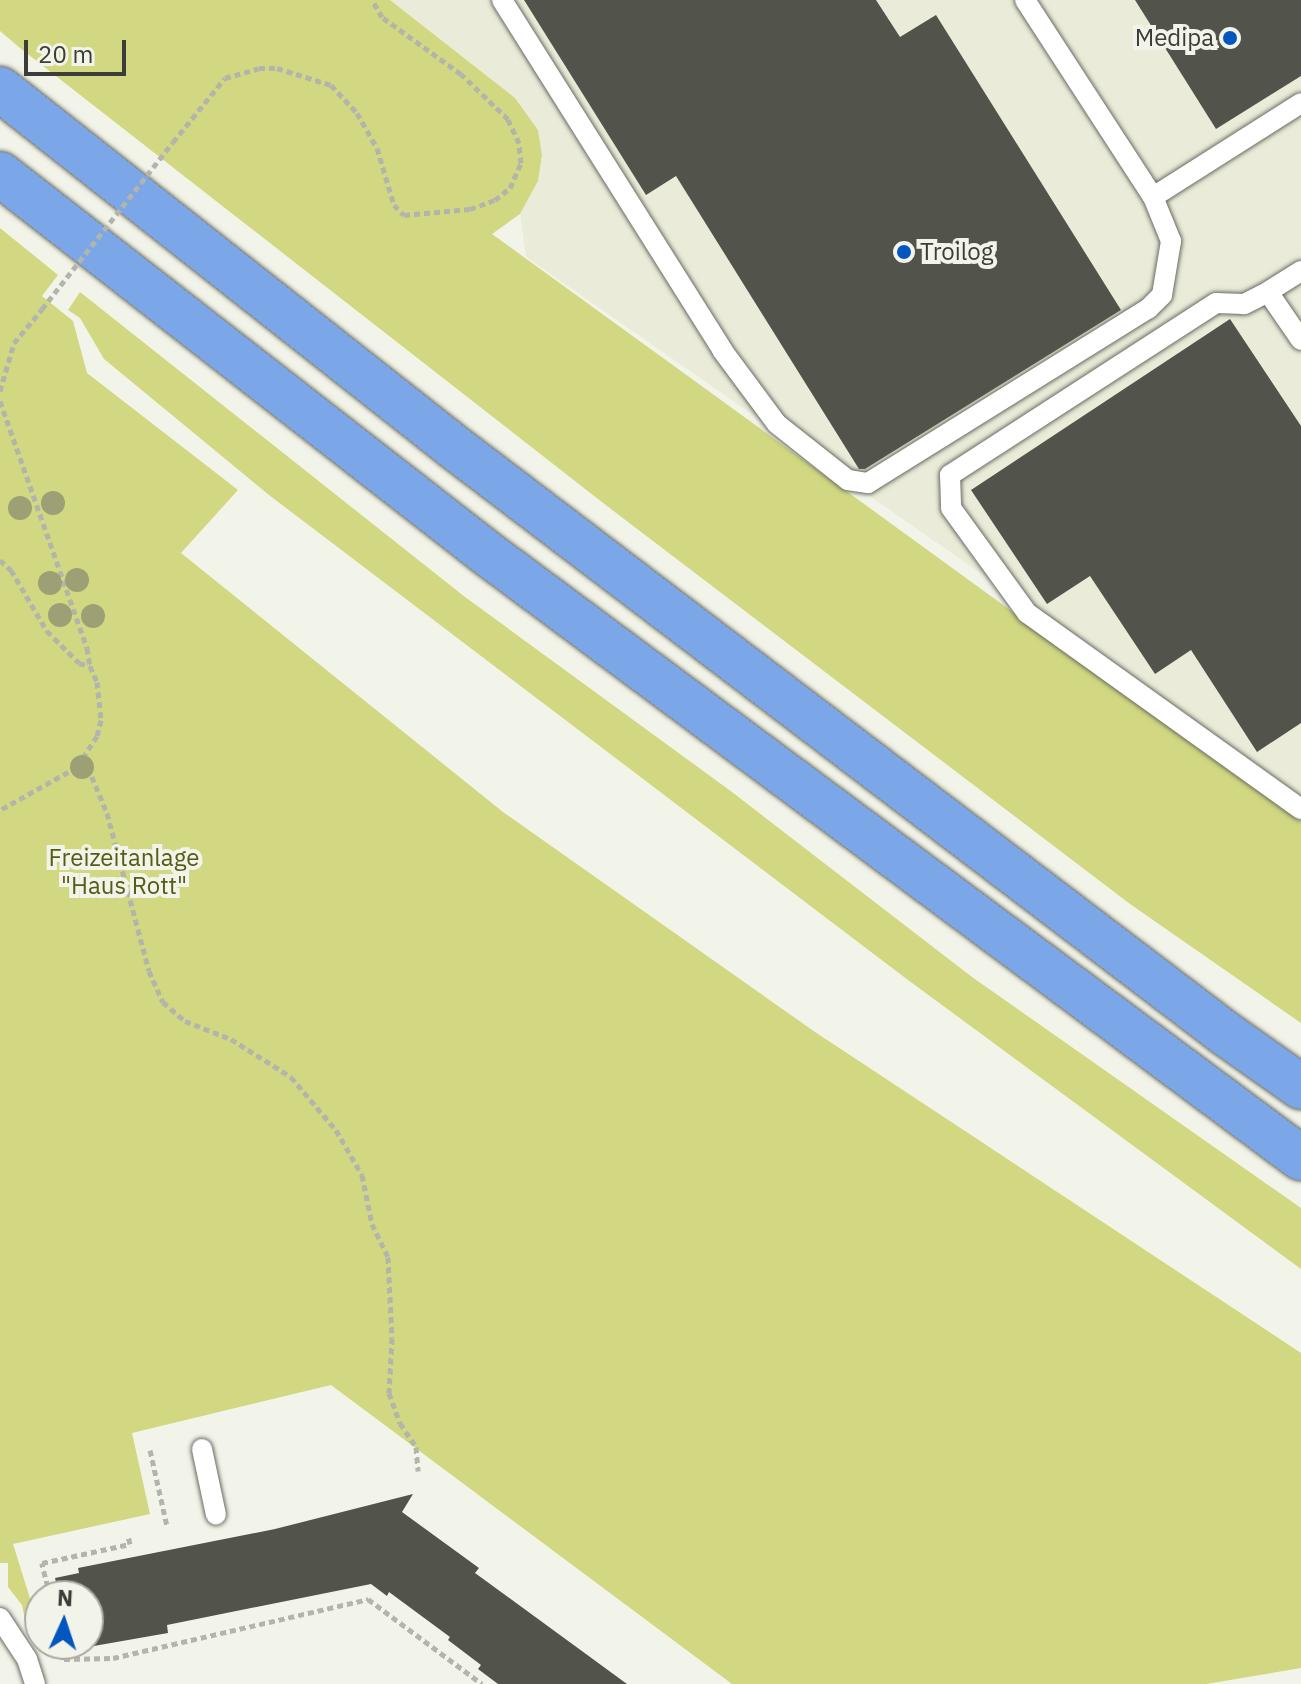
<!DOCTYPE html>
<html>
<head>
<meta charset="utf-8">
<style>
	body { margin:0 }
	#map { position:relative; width:1301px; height:1684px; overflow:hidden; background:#f3f4e9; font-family:"IBM Plex Sans",sans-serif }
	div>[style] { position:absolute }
	.built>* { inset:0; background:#eaecd9 }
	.green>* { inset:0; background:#d1d881 }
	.building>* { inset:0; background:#52534a }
	.path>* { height:5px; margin-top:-2.5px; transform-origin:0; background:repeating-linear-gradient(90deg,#b3b4ab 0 6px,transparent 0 10px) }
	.roads { filter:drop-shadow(0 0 2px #6a6b62) drop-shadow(0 0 2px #6a6b62) }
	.service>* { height:20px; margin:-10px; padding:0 10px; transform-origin:10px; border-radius:10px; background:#fff }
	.motorway>* { height:44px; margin:-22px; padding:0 22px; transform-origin:22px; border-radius:22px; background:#7ba6e8 }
	.path-bridge>* { height:5px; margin-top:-2.5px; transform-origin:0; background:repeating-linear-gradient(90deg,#b3b4ab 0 6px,transparent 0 10px) }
	.trees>* { width:24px; height:24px; margin:-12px; border-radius:50%; background:#9da074 }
	.dots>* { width:22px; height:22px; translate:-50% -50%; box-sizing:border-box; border:4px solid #f3f4e9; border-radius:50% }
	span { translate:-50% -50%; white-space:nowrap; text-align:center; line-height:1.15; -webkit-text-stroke:8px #f3f4e9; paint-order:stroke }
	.poi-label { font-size:24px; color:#3c3c38 }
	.right { translate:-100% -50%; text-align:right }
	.left { translate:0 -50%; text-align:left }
	.park-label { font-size:24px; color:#575b14 }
	.north { position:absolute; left:24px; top:1580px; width:80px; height:80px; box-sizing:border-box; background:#f3f4e9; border:2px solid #aaaaa2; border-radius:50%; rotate:3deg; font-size:22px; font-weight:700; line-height:32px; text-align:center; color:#3c3c38 }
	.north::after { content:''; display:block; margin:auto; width:28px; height:36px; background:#0355bf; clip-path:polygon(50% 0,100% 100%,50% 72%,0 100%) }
	.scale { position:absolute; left:24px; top:40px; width:102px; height:36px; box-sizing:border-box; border:4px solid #3c3c38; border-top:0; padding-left:10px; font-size:24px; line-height:28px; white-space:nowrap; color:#3c3c38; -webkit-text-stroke:6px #f3f4e9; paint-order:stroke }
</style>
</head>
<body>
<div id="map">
	<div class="built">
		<div style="clip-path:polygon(390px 0,1301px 0,1301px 796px,526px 257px,520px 214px,538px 181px,542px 155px,538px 130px,515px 98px)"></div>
	</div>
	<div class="green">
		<div style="clip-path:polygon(0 0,390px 0,515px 98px,538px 130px,542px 155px,538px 181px,520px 214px,492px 234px,1301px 821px,1301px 1023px,1130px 904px,607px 506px,20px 48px,0 31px)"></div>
		<div style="clip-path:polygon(0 228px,58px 275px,42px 296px,73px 321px,87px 373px,238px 490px,181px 553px,503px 812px,815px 1032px,1301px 1353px,1301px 1668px,1206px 1684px,732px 1684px,331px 1385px,132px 1433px,150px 1514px,13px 1544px,40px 1630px,40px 1636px,29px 1639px,22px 1605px,8px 1587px,8px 1563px,0 1563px)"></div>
		<div style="clip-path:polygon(80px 292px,465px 597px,732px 792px,972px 977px,1301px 1208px,1301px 1269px,908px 980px,269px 495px,104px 359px,80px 318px,68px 310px)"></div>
	</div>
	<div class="building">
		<div style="clip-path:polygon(524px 0,876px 0,900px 37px,936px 15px,1121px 310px,865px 469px,859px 469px,676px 176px,646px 195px)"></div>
		<div style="clip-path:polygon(1135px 0,1301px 0,1301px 76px,1216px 129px)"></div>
		<div style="clip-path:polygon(1230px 319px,1301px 426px,1301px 723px,1257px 752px,1191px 650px,1155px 674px,1090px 576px,1047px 604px,971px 490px)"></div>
		<div style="clip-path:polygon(413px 1494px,402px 1512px,479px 1568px,475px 1573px,627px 1684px,498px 1684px,478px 1669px,481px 1665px,448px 1640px,450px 1637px,389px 1592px,387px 1596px,371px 1584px,167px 1625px,168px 1633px,71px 1650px,70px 1644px,88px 1644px,88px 1596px,59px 1596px,55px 1578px,79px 1573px,78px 1568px,275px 1529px)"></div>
	</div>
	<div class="path">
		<div style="left:173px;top:142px;width:82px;rotate:-50.9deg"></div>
		<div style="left:225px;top:78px;width:35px;rotate:-16deg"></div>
		<div style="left:259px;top:68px;width:18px"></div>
		<div style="left:277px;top:68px;width:57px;rotate:17.5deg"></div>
		<div style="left:331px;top:85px;width:38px;rotate:47deg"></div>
		<div style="left:357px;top:113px;width:40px;rotate:60.3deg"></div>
		<div style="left:377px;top:148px;width:59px;rotate:73.4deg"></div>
		<div style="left:394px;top:205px;width:14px;rotate:45deg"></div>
		<div style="left:404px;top:215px;width:66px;rotate:-5.2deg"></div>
		<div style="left:470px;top:209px;width:27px;rotate:-20deg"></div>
		<div style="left:495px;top:200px;width:19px;rotate:-39deg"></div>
		<div style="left:510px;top:188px;width:27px;rotate:-66deg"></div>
		<div style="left:521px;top:163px;width:20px;rotate:-96deg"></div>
		<div style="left:519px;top:143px;width:26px;rotate:-115deg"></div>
		<div style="left:508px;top:119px;width:65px;rotate:-136.2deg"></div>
		<div style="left:461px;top:74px;width:97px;rotate:-144.2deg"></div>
		<div style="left:382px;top:17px;width:20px;rotate:-120deg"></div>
		<div style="left:0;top:391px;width:50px;rotate:-73.7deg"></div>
		<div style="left:14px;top:343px;width:44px;rotate:-50.5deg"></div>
		<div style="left:0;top:401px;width:262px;rotate:70.6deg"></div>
		<div style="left:87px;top:648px;width:18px;rotate:81deg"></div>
		<div style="left:0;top:560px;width:15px;rotate:42deg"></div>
		<div style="left:11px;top:570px;width:71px;rotate:59.5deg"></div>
		<div style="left:47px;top:631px;width:45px;rotate:45deg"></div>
		<div style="left:79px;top:663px;width:11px;rotate:15deg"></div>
		<div style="left:90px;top:666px;width:17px;rotate:66deg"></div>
		<div style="left:97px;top:682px;width:38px;rotate:84deg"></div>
		<div style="left:101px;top:720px;width:16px;rotate:104deg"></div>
		<div style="left:97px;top:736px;width:37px;rotate:123deg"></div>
		<div style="left:77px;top:767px;width:88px;rotate:150.8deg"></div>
		<div style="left:84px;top:758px;width:60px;rotate:67.3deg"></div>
		<div style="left:107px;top:813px;width:163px;rotate:75.1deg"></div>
		<div style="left:149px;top:971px;width:34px;rotate:66deg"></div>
		<div style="left:163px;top:1002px;width:29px;rotate:41deg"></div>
		<div style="left:185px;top:1021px;width:49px;rotate:21.4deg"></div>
		<div style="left:231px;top:1039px;width:71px;rotate:32.3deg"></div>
		<div style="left:291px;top:1077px;width:70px;rotate:49.7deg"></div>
		<div style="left:336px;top:1130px;width:52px;rotate:60deg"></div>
		<div style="left:362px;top:1175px;width:50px;rotate:78.5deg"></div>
		<div style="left:372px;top:1224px;width:37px;rotate:64deg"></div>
		<div style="left:388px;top:1257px;width:81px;rotate:87.2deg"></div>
		<div style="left:392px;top:1338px;width:55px;rotate:93.1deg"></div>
		<div style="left:389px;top:1393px;width:32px;rotate:70deg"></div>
		<div style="left:400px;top:1423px;width:29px;rotate:56deg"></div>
		<div style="left:416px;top:1447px;width:24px;rotate:85deg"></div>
		<div style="left:150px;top:1450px;width:78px;rotate:77.4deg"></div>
		<div style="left:50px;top:1596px;width:34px;rotate:-104deg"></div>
		<div style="left:42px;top:1563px;width:90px;rotate:-12.2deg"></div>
		<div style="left:130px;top:1544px;width:9px;rotate:-103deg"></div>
		<div style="left:60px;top:1644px;width:16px;rotate:75deg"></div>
		<div style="left:64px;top:1659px;width:49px;rotate:-1.2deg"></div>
		<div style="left:113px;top:1658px;width:262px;rotate:-13deg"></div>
		<div style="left:368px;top:1599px;width:142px;rotate:36.7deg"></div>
	</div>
	<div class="roads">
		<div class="service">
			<div style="left:502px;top:0;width:413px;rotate:57.8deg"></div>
			<div style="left:722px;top:350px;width:92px;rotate:53.4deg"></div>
			<div style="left:777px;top:424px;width:90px;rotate:38.3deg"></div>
			<div style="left:848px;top:480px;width:20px;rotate:9deg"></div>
			<div style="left:868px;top:483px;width:330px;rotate:-31.9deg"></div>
			<div style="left:1148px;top:309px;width:20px;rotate:-45deg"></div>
			<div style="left:1162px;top:295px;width:55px;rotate:-80.5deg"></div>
			<div style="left:1171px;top:241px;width:48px;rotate:-112.2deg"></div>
			<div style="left:1025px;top:0;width:235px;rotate:57deg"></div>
			<div style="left:1153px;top:197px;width:175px;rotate:-32.4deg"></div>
			<div style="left:1301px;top:271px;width:39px;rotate:148deg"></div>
			<div style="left:1268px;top:292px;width:58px;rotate:55.5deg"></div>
			<div style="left:1268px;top:292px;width:27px;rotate:153deg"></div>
			<div style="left:1244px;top:304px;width:28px;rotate:-178deg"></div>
			<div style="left:1216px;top:303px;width:317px;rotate:147.1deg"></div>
			<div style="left:950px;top:475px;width:33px;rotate:88deg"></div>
			<div style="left:951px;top:508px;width:130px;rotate:54.1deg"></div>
			<div style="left:1027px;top:613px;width:337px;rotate:35.6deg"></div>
			<div style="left:202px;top:1449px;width:67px;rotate:78deg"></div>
			<div style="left:0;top:1618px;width:49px;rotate:56.6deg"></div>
			<div style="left:27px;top:1659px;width:26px;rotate:72deg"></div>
		</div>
		<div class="motorway">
			<div style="left:0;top:89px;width:583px;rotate:38.25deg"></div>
			<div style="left:458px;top:450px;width:965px;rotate:37.25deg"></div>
			<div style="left:1226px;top:1034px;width:92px;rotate:35.2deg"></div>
			<div style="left:0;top:174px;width:619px;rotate:37.91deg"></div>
			<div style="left:488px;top:554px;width:1013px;rotate:36.61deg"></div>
		</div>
	</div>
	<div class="path-bridge">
		<div style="left:42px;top:309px;width:212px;rotate:-51.9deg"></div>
	</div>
	<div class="trees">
		<div style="left:53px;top:503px"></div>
		<div style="left:20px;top:508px"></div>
		<div style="left:77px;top:580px"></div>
		<div style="left:50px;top:583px"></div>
		<div style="left:60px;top:615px"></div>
		<div style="left:93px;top:616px"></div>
		<div style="left:82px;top:767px"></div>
	</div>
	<div class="dots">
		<div style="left:1230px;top:38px;background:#0355bf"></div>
		<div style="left:904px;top:252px;background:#0355bf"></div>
	</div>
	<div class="poi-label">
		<span class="right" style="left:1214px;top:38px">Medipa</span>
		<span class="left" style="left:920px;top:252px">Troilog</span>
	</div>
	<div class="park-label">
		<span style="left:124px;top:872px">Freizeitanlage<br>"Haus Rott"</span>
	</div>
	<div class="north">N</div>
	<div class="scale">20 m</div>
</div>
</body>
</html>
